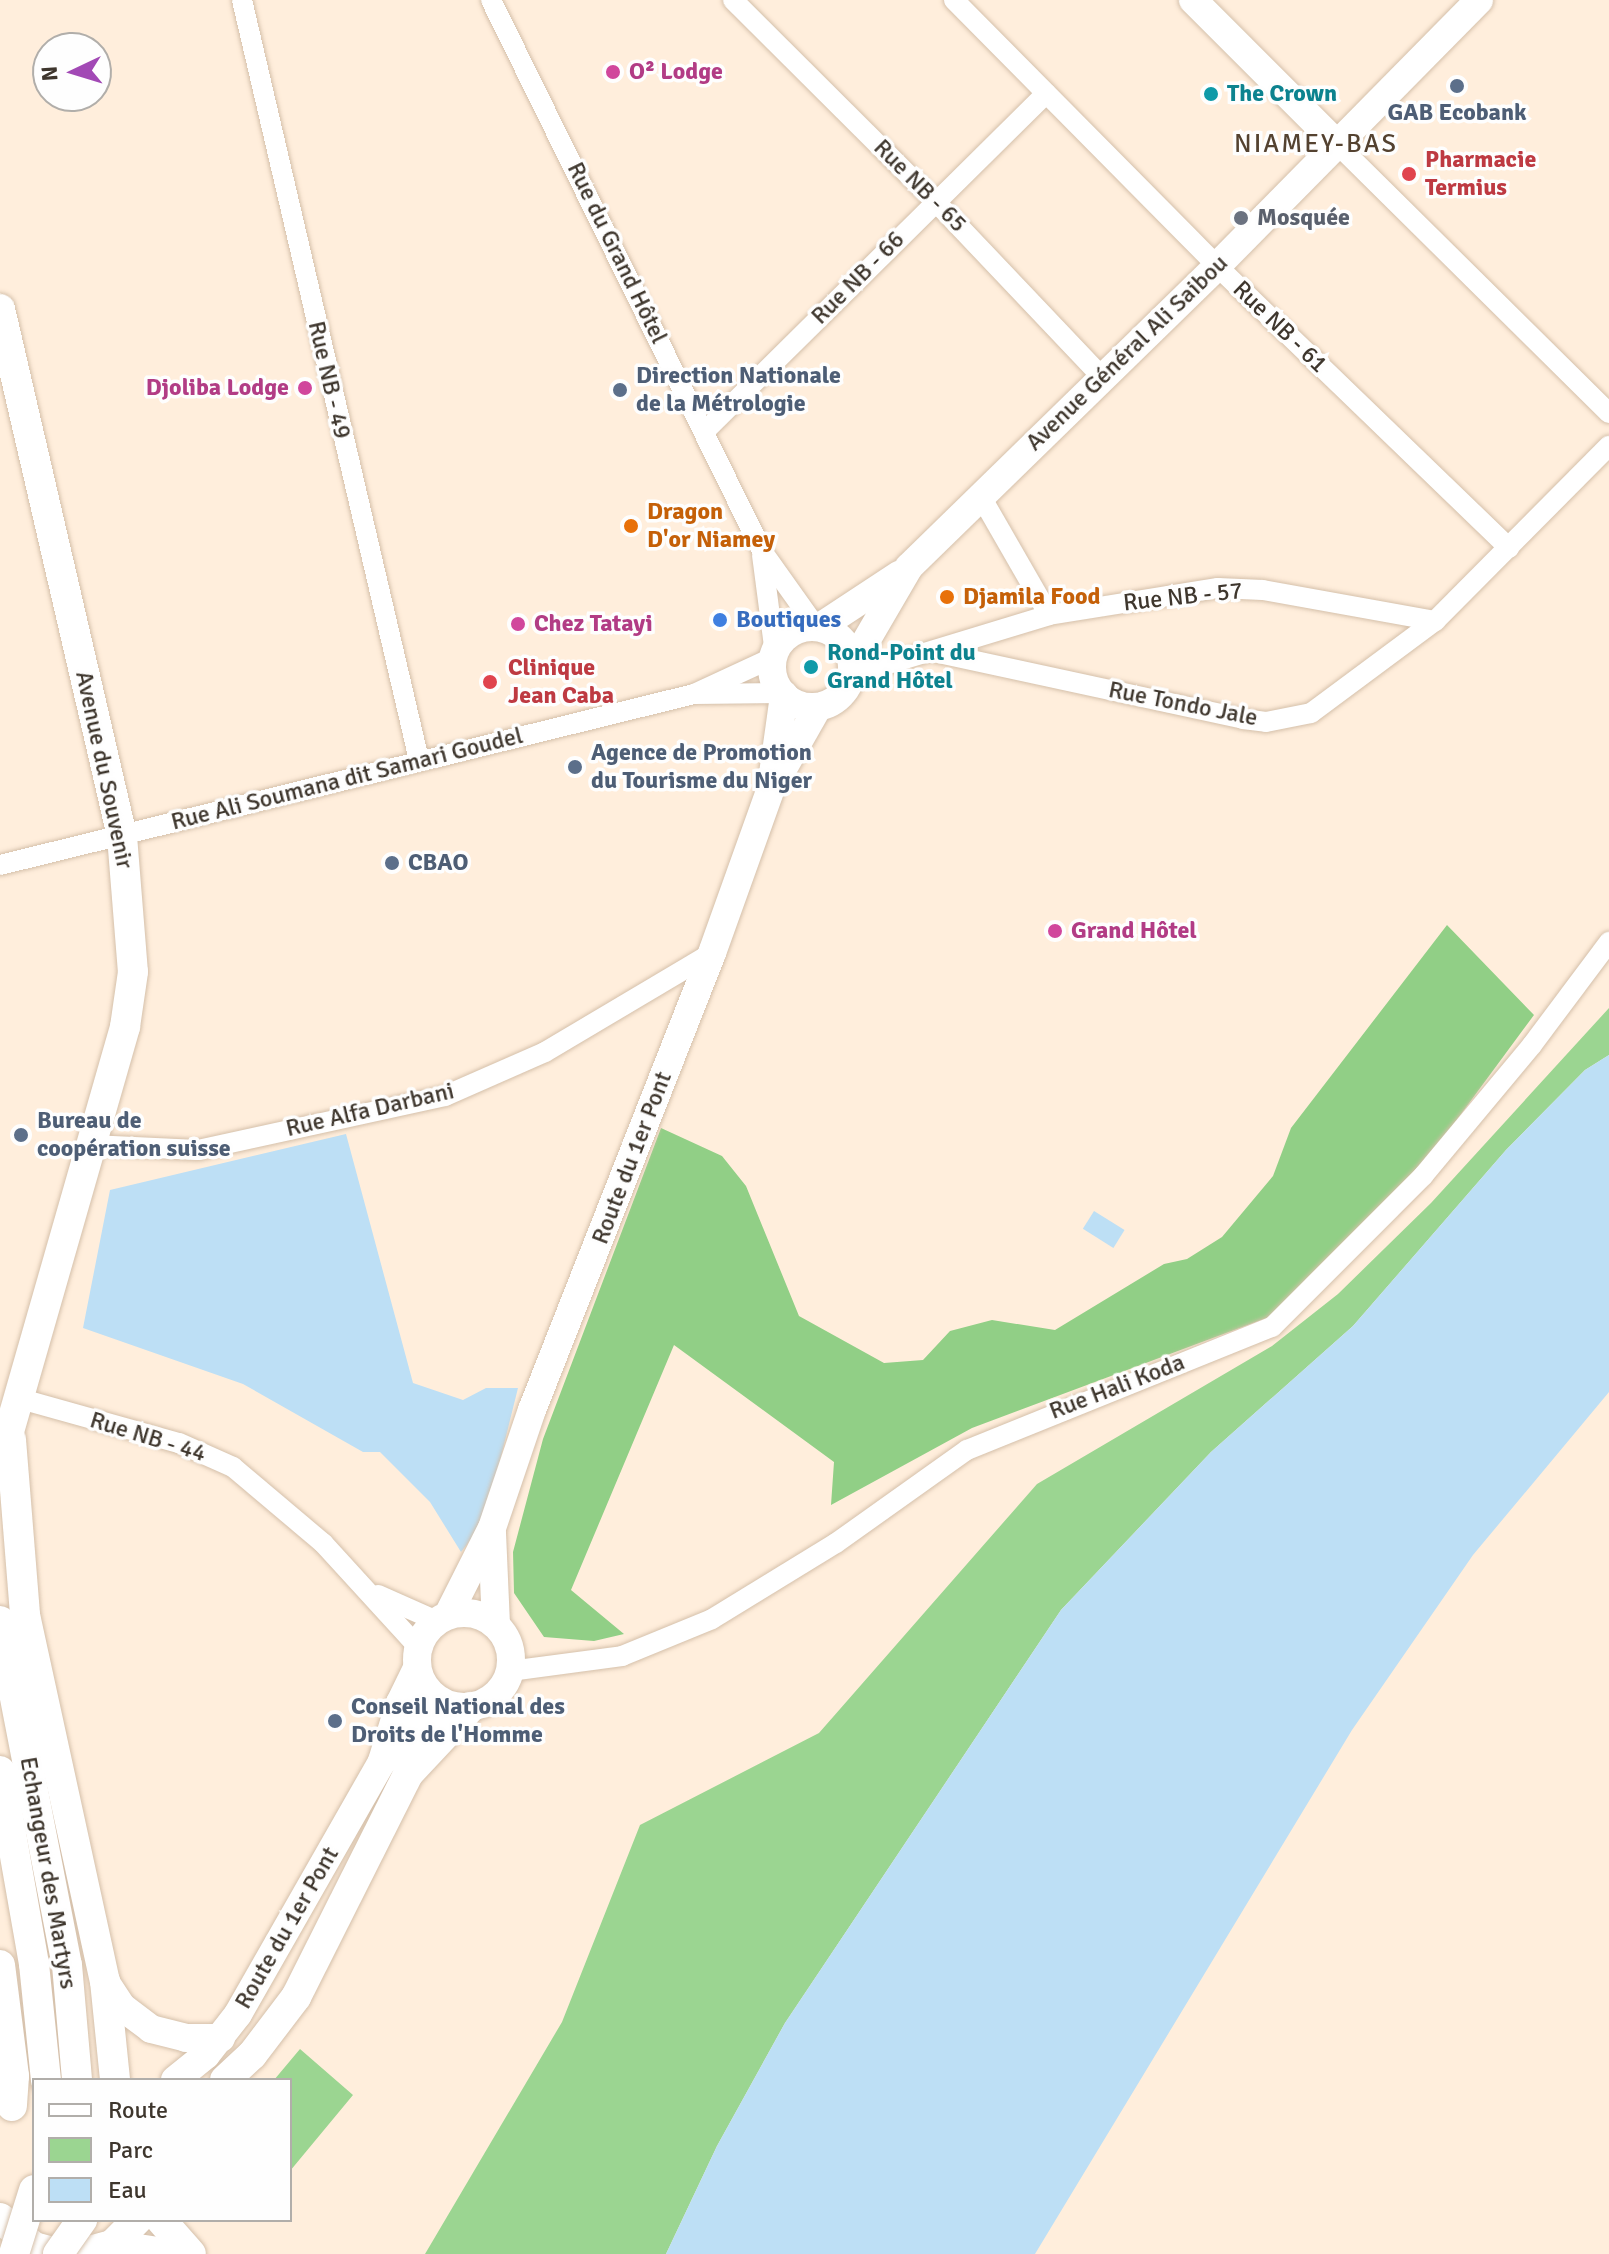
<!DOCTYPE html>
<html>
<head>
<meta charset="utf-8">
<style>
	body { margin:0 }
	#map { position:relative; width:1609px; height:2254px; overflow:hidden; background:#ffeedc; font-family:Signika,sans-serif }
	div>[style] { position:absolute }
	.green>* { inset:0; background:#9bd591 }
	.forest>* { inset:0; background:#91cf86 }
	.water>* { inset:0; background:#bddff5; transform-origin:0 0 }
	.roads { filter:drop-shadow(0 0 2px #d5c0aa) drop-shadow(0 0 2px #d5c0aa) }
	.street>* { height:20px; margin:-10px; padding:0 10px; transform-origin:10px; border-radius:10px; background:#fff }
	.secondary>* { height:28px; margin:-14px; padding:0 14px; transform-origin:14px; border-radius:14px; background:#fff }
	.secondary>.ring { margin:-14px; padding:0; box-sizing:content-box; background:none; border:28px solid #fff; border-radius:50% }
	.primary>* { height:30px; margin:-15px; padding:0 15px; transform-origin:15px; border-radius:15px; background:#fff }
	.bridges { filter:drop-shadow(0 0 2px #d5c0aa) drop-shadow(0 0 2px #d5c0aa) }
	.primary-bridge>* { height:30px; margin:-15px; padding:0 15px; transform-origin:15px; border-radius:15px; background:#fff }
	.dots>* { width:22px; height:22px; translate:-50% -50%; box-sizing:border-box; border:4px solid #fefefe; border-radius:50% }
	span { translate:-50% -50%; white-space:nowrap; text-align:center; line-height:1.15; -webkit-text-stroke:7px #fefefe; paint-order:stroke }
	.hotel-label { font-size:24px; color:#b23c85; font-weight:700 }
	.left { translate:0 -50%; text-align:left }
	.right { translate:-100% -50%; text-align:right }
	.culture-label { font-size:24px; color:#0d838f; font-weight:700 }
	.service-label { font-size:24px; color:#4e5e75; font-weight:700 }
	.health-label { font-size:24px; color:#be3a42; font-weight:700 }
	.street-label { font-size:24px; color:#3e362d }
	.worship-label { font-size:24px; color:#5b616d; font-weight:700 }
	.food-label { font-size:24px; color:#c56008; font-weight:700 }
	.shop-label { font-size:24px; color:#366cbe; font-weight:700 }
	.neighbourhood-label { font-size:26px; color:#544230; letter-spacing:2px }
	.legend { position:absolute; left:32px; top:2078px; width:260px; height:144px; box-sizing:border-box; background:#fefefe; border:2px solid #b1aeaa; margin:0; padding:10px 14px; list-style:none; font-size:24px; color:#3e362d }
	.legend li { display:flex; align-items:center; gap:16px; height:40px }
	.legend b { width:40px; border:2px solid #b1aeaa }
	.north { position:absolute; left:32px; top:32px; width:80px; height:80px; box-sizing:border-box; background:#fefefe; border:2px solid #b1aeaa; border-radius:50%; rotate:266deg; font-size:22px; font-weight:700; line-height:32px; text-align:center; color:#3e362d }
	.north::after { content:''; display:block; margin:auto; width:28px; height:36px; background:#a249b5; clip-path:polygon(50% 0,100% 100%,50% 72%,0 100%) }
</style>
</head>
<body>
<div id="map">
	<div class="green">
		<div style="clip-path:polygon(1609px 1008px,1609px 1055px,1585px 1070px,1506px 1150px,1353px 1326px,1211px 1452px,1061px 1610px,785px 2023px,717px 2146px,666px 2254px,425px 2254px,562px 2022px,640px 1825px,819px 1733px,1037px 1484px,1272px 1346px,1338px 1294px,1431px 1203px)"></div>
		<div style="clip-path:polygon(300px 2049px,353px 2095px,290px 2171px,290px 2080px,274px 2080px)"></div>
	</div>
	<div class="forest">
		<div style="clip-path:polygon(1447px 925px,1534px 1015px,1411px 1182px,1269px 1317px,972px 1428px,831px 1505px,834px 1462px,674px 1345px,571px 1590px,624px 1634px,594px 1641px,544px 1637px,514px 1593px,513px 1552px,543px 1439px,661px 1128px,722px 1156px,746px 1186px,799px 1316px,884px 1363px,923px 1360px,950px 1331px,992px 1320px,1055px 1330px,1164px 1264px,1187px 1259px,1222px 1237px,1273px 1176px,1291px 1128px)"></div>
	</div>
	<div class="water">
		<div style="clip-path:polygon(1609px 1055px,1609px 1392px,1473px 1555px,1352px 1730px,1035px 2254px,666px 2254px,717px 2146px,785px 2023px,1061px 1610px,1211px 1452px,1353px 1326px,1506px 1150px,1585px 1070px)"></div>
		<div style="clip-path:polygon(346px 1134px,413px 1383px,463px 1400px,486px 1388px,518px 1388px,485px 1521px,461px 1552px,430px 1502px,380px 1452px,363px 1452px,243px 1384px,83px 1328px,110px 1190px)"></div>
		<div style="left:1094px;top:1211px;width:36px;height:21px;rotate:32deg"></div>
	</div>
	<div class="roads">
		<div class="street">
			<div style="left:242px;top:0;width:780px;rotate:76.89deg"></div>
			<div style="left:491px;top:0;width:614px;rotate:63.81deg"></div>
			<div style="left:762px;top:551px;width:93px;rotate:54.6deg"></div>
			<div style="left:733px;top:0;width:285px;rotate:44.9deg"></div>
			<div style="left:935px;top:201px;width:241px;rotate:46.5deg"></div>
			<div style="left:954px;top:0;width:374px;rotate:45.3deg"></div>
			<div style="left:1217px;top:266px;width:406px;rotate:44deg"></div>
			<div style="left:1338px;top:145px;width:381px;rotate:44.7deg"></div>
			<div style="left:705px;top:431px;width:480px;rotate:-44.7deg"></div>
			<div style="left:980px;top:495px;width:138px;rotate:60.1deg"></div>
			<div style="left:762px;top:555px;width:100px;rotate:82.5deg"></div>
			<div style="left:934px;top:652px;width:316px;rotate:12.2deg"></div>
			<div style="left:1243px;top:719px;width:23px;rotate:7deg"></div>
			<div style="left:1266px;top:722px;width:46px;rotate:-11.3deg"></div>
			<div style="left:1311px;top:713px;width:154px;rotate:-36.6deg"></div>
			<div style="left:1435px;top:621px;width:247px;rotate:-45.2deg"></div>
			<div style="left:852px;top:675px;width:206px;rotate:-16.9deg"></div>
			<div style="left:1049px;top:615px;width:171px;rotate:-9.1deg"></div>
			<div style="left:1218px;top:588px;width:45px;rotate:2.5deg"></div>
			<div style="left:1263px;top:590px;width:175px;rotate:10.2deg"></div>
			<div style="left:694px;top:694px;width:88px;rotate:-24.8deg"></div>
			<div style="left:0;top:865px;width:715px;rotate:-13.84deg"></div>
			<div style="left:694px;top:694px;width:88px;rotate:-0.7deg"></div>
			<div style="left:91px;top:1145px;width:107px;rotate:2.7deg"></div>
			<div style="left:198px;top:1150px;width:253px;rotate:-12.3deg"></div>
			<div style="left:445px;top:1096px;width:109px;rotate:-23.7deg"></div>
			<div style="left:545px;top:1052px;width:194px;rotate:-30.7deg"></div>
			<div style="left:21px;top:1399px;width:164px;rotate:15.6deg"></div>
			<div style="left:179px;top:1443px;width:59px;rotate:24deg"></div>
			<div style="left:233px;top:1467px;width:118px;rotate:40.2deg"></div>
			<div style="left:323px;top:1543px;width:141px;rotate:47.6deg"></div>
			<div style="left:378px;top:1595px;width:64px;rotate:23.8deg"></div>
			<div style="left:510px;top:1671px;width:113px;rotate:-7.6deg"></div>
			<div style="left:622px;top:1656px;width:97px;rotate:-22.3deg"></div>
			<div style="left:712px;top:1619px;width:145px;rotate:-31.5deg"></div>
			<div style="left:836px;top:1543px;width:161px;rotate:-35.4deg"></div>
			<div style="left:967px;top:1450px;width:329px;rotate:-22deg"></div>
			<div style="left:1272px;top:1327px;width:214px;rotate:-45deg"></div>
			<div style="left:1423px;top:1176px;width:170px;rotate:-50.2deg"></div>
			<div style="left:1532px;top:1045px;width:129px;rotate:-53.2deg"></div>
		</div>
		<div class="secondary">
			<div style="left:1193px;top:0;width:205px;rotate:45deg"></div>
			<div style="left:820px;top:627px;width:95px;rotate:-33.4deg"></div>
			<div class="ring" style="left:772px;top:627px;width:52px;height:52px"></div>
			<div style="left:852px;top:665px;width:113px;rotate:-59.8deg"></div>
			<div style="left:909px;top:567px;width:431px;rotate:-44.3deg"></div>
			<div style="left:1217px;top:266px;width:373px;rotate:-45.4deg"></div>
			<div style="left:776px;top:781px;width:85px;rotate:-60.4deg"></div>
			<div style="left:492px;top:1533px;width:92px;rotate:87.5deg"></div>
			<div class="ring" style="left:417px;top:1613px;width:66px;height:66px"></div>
			<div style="left:448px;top:1615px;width:97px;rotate:-63.2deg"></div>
			<div style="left:492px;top:1528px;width:125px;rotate:-71.3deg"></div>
			<div style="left:532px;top:1410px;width:491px;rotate:-68.5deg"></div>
			<div style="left:712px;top:953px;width:175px;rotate:-70.3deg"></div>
			<div style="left:771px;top:788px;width:94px;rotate:-82deg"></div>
			<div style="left:382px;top:1761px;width:61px;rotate:-72.8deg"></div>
			<div style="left:400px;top:1703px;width:39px;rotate:-64deg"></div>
			<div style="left:105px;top:1981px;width:31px;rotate:57deg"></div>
			<div style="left:122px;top:2007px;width:36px;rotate:37deg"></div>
			<div style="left:151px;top:2029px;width:36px;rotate:14deg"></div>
			<div style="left:186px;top:2038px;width:35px"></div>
			<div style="left:175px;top:2080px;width:40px;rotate:-39deg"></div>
			<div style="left:206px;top:2055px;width:52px;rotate:-52deg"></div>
			<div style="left:238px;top:2014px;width:290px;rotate:-60.3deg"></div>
			<div style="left:382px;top:1762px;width:84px;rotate:-45.5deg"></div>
		</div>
		<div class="primary">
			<div style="left:0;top:309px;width:541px;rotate:76.97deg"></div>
			<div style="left:122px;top:836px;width:136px;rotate:85.4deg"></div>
			<div style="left:133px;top:972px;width:56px;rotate:98.3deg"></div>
			<div style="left:125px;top:1027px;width:453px;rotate:106deg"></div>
			<div style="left:11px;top:1440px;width:176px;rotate:85.4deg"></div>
			<div style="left:25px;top:1615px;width:375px;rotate:77.7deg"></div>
			<div style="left:105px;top:1981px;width:100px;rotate:84.2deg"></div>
			<div style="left:0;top:1621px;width:350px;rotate:79deg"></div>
			<div style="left:67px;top:1965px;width:115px;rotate:85deg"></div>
			<div style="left:0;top:1771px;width:196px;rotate:80deg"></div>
			<div style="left:34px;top:1964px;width:117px;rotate:84.1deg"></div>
			<div style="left:0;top:1965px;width:112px;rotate:82.8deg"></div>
			<div style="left:14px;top:2076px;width:30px;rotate:94deg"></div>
			<div style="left:225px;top:2080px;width:37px;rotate:-43deg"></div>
			<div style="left:252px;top:2055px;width:73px;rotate:-52.8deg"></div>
			<div style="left:296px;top:1997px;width:250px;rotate:-63.3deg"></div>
			<div style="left:408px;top:1774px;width:92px;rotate:-46.8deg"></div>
			<div style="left:0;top:2218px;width:45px;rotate:40.5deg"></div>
			<div style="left:34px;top:2247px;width:28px;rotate:15deg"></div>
			<div style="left:161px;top:2220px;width:45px;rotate:48.6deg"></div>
			<div style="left:112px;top:2245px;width:60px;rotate:8.7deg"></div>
			<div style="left:78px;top:2254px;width:35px;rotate:-15deg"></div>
			<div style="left:112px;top:2245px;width:35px;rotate:-45deg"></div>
		</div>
	</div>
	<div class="bridges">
		<div class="primary-bridge">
			<div style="left:14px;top:2254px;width:67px;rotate:-72.6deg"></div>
			<div style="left:58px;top:2254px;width:42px;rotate:-54.8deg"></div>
		</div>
	</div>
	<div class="dots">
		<div style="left:613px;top:72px;background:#d1479c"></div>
		<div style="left:1457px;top:86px;background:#5c6f8a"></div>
		<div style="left:1211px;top:94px;background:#0f9aa8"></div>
		<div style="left:1409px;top:174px;background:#e0444e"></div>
		<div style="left:1241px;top:218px;background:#6b7280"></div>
		<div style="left:305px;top:388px;background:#d1479c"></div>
		<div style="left:620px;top:390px;background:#5c6f8a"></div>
		<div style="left:631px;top:526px;background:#e8710a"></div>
		<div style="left:947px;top:597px;background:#e8710a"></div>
		<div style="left:720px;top:620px;background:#3f7fe0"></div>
		<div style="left:518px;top:624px;background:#d1479c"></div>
		<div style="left:811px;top:667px;background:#0f9aa8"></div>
		<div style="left:490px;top:682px;background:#e0444e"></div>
		<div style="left:575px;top:767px;background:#5c6f8a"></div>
		<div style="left:392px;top:863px;background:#5c6f8a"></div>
		<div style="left:1055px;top:931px;background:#d1479c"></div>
		<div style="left:21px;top:1135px;background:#5c6f8a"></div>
		<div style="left:335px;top:1721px;background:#5c6f8a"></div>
	</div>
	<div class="hotel-label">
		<span class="left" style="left:629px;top:72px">O² Lodge</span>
		<span class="right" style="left:289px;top:388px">Djoliba Lodge</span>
		<span class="left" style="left:534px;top:624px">Chez Tatayi</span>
		<span class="left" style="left:1071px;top:931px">Grand Hôtel</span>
	</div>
	<div class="culture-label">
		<span class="left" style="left:1227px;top:94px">The Crown</span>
		<span class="left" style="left:827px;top:667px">Rond-Point du<br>Grand Hôtel</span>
	</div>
	<div class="service-label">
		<span style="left:1457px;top:113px">GAB Ecobank</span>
		<span class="left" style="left:636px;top:390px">Direction Nationale<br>de la Métrologie</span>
		<span class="left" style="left:591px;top:767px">Agence de Promotion<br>du Tourisme du Niger</span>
		<span class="left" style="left:408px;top:863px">CBAO</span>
		<span class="left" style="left:37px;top:1135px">Bureau de<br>coopération suisse</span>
		<span class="left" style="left:351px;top:1721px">Conseil National des<br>Droits de l'Homme</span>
	</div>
	<div class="health-label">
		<span class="left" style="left:1425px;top:174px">Pharmacie<br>Termius</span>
		<span class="left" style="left:508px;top:682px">Clinique<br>Jean Caba</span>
	</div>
	<div class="street-label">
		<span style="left:920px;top:186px;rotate:45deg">Rue NB - 65</span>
		<span style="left:617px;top:253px;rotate:64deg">Rue du Grand Hôtel</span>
		<span style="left:858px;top:278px;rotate:-45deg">Rue NB - 66</span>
		<span style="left:1280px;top:327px;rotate:44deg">Rue NB - 61</span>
		<span style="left:1127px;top:353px;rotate:-44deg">Avenue Général Ali Saibou</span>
		<span style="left:329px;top:380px;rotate:77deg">Rue NB - 49</span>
		<span style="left:1183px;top:597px;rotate:-6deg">Rue NB - 57</span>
		<span style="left:1183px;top:704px;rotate:11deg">Rue Tondo Jale</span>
		<span style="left:104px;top:770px;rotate:78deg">Avenue du Souvenir</span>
		<span style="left:347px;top:779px;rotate:-14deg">Rue Ali Soumana dit Samari Goudel</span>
		<span style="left:370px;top:1110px;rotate:-13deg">Rue Alfa Darbani</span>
		<span style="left:632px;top:1158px;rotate:-69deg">Route du 1er Pont</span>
		<span style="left:1117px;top:1387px;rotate:-21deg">Rue Hali Koda</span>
		<span style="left:148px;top:1437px;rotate:17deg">Rue NB - 44</span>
		<span style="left:48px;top:1873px;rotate:80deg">Echangeur des Martyrs</span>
		<span style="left:287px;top:1928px;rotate:-60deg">Route du 1er Pont</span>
	</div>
	<div class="worship-label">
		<span class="left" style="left:1257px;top:218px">Mosquée</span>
	</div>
	<div class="food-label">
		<span class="left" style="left:647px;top:526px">Dragon<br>D'or Niamey</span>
		<span class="left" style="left:963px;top:597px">Djamila Food</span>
	</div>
	<div class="shop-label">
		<span class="left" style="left:736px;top:620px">Boutiques</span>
	</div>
	<div class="neighbourhood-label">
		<span style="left:1316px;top:145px">NIAMEY-BAS</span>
	</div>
	<ul class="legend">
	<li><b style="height:10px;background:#fff"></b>Route</li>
	<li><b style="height:22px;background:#9bd591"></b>Parc</li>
	<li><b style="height:22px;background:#bddff5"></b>Eau</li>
	</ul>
	<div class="north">N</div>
</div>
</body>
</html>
